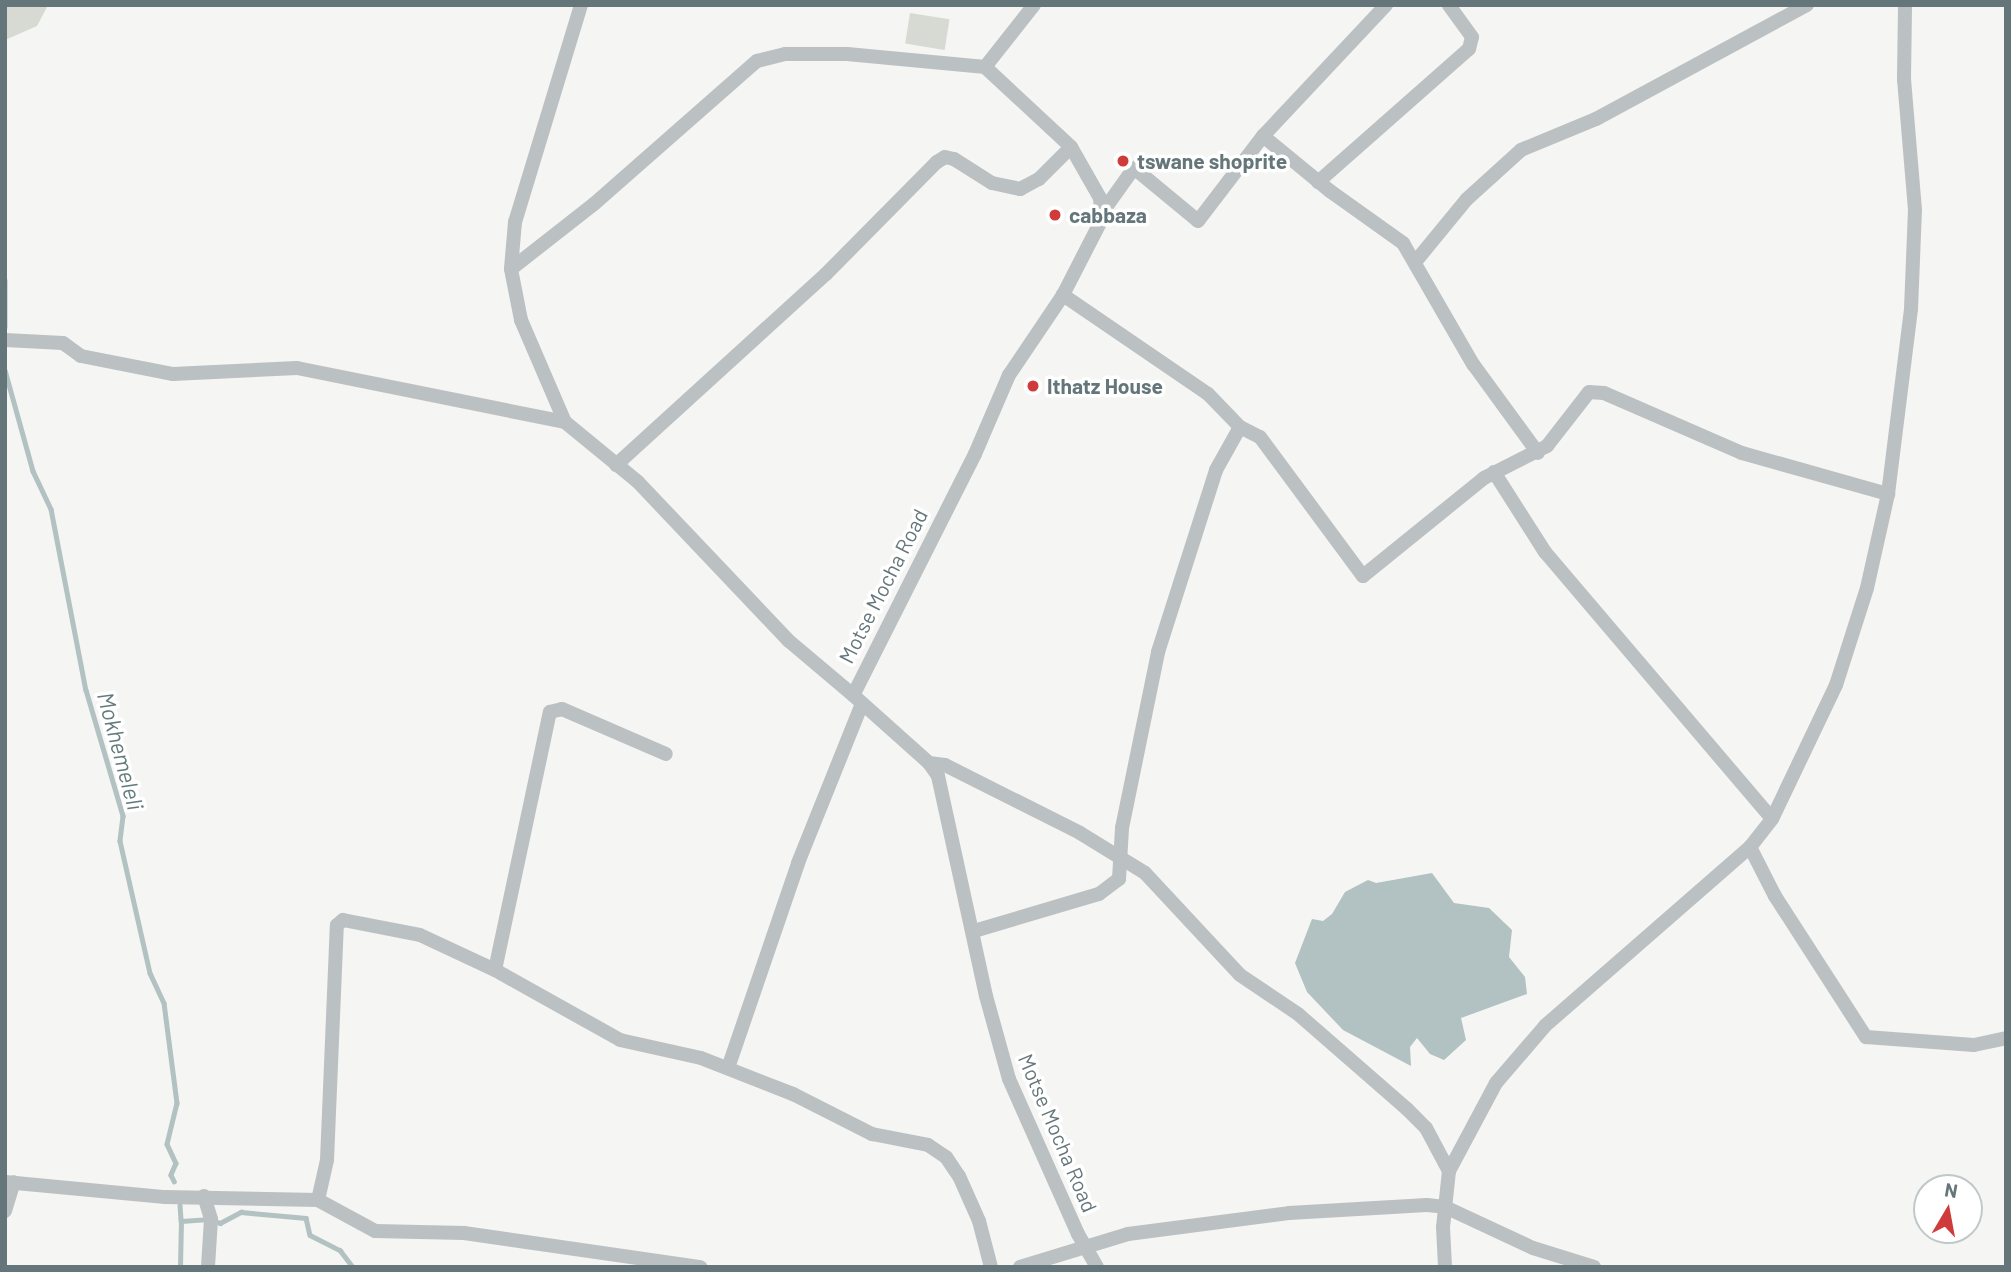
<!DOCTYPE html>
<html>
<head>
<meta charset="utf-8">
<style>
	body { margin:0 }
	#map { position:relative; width:2011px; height:1272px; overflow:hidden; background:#f5f5f3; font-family:Barlow,sans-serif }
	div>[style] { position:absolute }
	.green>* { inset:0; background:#d6dad2; transform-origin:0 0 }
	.water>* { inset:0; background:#b2c1c1 }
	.stream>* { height:4.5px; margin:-2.25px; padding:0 2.25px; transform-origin:2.25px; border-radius:2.25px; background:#b2c1c1 }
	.street>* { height:14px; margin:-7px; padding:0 7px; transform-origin:7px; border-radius:7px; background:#bbc0c2 }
	.dots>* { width:19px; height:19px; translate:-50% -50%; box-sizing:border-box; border:4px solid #fff; border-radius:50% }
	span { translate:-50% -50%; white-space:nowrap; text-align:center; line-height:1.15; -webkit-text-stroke:7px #fff; paint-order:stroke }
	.poi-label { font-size:21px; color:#64767a; font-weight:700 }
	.left { translate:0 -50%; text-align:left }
	.street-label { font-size:21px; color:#64767a }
	.water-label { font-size:23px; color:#647b7c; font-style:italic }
	.frame { position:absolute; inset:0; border:7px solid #64767a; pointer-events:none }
	.north { position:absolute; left:1913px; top:1174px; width:70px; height:70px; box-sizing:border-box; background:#fff; border:2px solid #c1c8ca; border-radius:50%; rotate:10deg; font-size:19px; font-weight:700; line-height:28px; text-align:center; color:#64767a }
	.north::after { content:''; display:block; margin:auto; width:24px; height:32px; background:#ce3b3a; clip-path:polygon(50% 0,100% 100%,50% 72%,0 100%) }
</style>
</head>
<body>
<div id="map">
	<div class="green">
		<div style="clip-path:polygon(5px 5px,48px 5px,37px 26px,5px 40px)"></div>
		<div style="left:910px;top:13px;width:40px;height:31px;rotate:9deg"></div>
	</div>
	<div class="water">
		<div style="clip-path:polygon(1432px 873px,1454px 903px,1489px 908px,1512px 930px,1509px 957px,1525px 977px,1527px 994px,1461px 1018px,1466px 1040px,1444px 1060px,1430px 1054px,1417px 1038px,1410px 1047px,1411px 1066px,1343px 1030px,1307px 992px,1295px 963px,1312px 919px,1323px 921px,1332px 914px,1345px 892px,1368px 880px,1376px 883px)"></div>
	</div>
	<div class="stream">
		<div style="left:5px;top:280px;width:47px;rotate:90deg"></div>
		<div style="left:5px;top:370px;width:105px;rotate:74.5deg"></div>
		<div style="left:33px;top:471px;width:42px;rotate:64.7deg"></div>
		<div style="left:51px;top:509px;width:184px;rotate:79.1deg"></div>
		<div style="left:86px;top:690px;width:131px;rotate:73.6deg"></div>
		<div style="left:123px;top:816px;width:25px;rotate:97deg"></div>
		<div style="left:120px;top:841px;width:135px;rotate:77.2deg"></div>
		<div style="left:150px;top:973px;width:33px;rotate:65deg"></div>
		<div style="left:164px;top:1003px;width:101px;rotate:82.6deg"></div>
		<div style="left:177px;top:1103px;width:42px;rotate:103.7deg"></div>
		<div style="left:167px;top:1144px;width:21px;rotate:65deg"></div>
		<div style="left:176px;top:1163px;width:13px;rotate:113deg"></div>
		<div style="left:171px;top:1175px;width:7px;rotate:63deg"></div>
		<div style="left:180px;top:1205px;width:16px;rotate:86deg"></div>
		<div style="left:181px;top:1221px;width:30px;rotate:-4deg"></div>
		<div style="left:211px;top:1219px;width:10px;rotate:24deg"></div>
		<div style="left:220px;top:1223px;width:24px;rotate:-28deg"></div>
		<div style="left:241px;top:1212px;width:65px;rotate:5.3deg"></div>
		<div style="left:306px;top:1218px;width:17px;rotate:77deg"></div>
		<div style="left:310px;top:1235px;width:34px;rotate:27deg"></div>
		<div style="left:340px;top:1250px;width:21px;rotate:53deg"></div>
		<div style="left:180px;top:1267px;width:46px;rotate:-88.8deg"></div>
	</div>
	<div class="street">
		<div style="left:581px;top:5px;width:227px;rotate:106.9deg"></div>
		<div style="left:515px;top:222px;width:47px;rotate:94.9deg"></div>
		<div style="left:511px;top:269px;width:52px;rotate:78.9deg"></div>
		<div style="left:521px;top:320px;width:111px;rotate:66.7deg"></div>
		<div style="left:565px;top:422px;width:94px;rotate:39.4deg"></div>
		<div style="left:638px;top:482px;width:219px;rotate:46.5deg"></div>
		<div style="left:789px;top:641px;width:84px;rotate:40.2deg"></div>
		<div style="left:1034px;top:5px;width:79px;rotate:128.3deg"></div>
		<div style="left:985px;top:67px;width:117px;rotate:42.9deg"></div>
		<div style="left:1071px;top:147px;width:59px;rotate:60.4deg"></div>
		<div style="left:1100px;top:198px;width:21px;rotate:85deg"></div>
		<div style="left:1102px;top:219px;width:85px;rotate:117.2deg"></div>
		<div style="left:1063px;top:295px;width:97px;rotate:124deg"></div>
		<div style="left:1009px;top:375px;width:86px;rotate:113.3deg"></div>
		<div style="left:975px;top:454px;width:270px;rotate:116.8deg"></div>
		<div style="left:853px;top:695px;width:102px;rotate:41.8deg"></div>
		<div style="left:929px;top:763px;width:16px;rotate:55deg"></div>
		<div style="left:938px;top:776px;width:225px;rotate:77.7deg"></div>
		<div style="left:986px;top:996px;width:86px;rotate:74.5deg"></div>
		<div style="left:1009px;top:1079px;width:170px;rotate:66deg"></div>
		<div style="left:1078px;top:1234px;width:38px;rotate:60deg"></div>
		<div style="left:1386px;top:5px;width:180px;rotate:133.2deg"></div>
		<div style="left:1263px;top:136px;width:87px;rotate:39.4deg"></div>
		<div style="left:1330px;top:191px;width:90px;rotate:35.5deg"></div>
		<div style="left:1403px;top:243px;width:140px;rotate:60deg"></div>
		<div style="left:1473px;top:364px;width:110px;rotate:53.9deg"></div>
		<div style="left:1318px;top:182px;width:201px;rotate:-41.4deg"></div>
		<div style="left:1469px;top:49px;width:12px;rotate:-76deg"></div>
		<div style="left:1472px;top:37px;width:39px;rotate:-126deg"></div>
		<div style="left:1104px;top:210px;width:52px;rotate:-54.5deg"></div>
		<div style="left:1134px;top:168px;width:83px;rotate:39.6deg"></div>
		<div style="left:1198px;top:221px;width:107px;rotate:-52.6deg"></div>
		<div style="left:1416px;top:261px;width:80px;rotate:-50.6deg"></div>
		<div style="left:1467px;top:199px;width:73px;rotate:-42.2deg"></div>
		<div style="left:1521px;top:150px;width:81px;rotate:-22.5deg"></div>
		<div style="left:1596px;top:119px;width:240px;rotate:-28.4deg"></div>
		<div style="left:511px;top:269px;width:105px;rotate:-38.1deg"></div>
		<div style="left:594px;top:204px;width:217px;rotate:-41.3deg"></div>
		<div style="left:757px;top:61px;width:29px;rotate:-14deg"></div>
		<div style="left:785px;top:54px;width:62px"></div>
		<div style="left:847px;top:54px;width:139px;rotate:5.4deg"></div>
		<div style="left:5px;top:340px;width:58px;rotate:3deg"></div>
		<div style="left:63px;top:343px;width:22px;rotate:36deg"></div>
		<div style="left:81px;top:356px;width:94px;rotate:11.1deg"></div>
		<div style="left:173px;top:374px;width:124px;rotate:-2.8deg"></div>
		<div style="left:297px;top:368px;width:273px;rotate:11.4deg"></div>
		<div style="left:1240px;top:427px;width:22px;rotate:27deg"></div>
		<div style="left:1260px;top:437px;width:173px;rotate:53.5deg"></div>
		<div style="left:1363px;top:576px;width:156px;rotate:-39deg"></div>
		<div style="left:1484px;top:478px;width:71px;rotate:-26.9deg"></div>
		<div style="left:1547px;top:446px;width:68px;rotate:-52.1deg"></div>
		<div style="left:1589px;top:392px;width:15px;rotate:4deg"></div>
		<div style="left:1604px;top:393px;width:150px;rotate:23.5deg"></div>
		<div style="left:1742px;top:453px;width:152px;rotate:15.7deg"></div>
		<div style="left:1888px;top:494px;width:96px;rotate:102.6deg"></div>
		<div style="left:1867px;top:588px;width:102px;rotate:107.7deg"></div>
		<div style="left:1836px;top:685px;width:148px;rotate:115.5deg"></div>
		<div style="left:1772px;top:819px;width:36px;rotate:128deg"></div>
		<div style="left:1750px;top:847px;width:272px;rotate:138.9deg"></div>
		<div style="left:1545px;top:1026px;width:75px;rotate:130.7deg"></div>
		<div style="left:1496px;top:1083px;width:100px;rotate:118.1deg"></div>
		<div style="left:1449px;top:1171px;width:56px;rotate:96.1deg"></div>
		<div style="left:1443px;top:1227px;width:40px;rotate:87.1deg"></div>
		<div style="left:616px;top:465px;width:284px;rotate:-42.3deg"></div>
		<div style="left:826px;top:274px;width:158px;rotate:-45.3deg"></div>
		<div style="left:937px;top:162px;width:9px;rotate:-32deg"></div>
		<div style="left:945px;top:157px;width:9px;rotate:13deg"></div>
		<div style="left:954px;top:159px;width:45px;rotate:32.3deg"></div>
		<div style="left:992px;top:183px;width:29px;rotate:12deg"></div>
		<div style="left:1020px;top:189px;width:21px;rotate:-28deg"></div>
		<div style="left:1039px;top:179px;width:45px;rotate:-45deg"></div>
		<div style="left:1494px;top:472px;width:95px;rotate:57.5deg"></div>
		<div style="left:1545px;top:552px;width:350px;rotate:49.6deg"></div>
		<div style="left:1888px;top:494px;width:186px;rotate:-82.9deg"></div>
		<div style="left:1911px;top:309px;width:99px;rotate:-87.7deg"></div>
		<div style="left:1915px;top:210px;width:131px;rotate:-94.8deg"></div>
		<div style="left:1904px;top:79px;width:74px;rotate:-89.2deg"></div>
		<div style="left:929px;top:763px;width:16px;rotate:7deg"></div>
		<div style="left:945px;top:765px;width:151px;rotate:26.7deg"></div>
		<div style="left:1080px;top:833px;width:76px;rotate:31.6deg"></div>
		<div style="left:1145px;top:873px;width:139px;rotate:47deg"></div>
		<div style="left:1240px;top:975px;width:70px;rotate:33.9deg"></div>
		<div style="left:1298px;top:1014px;width:145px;rotate:41.1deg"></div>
		<div style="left:1407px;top:1109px;width:27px;rotate:45deg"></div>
		<div style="left:1426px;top:1128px;width:49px;rotate:61.9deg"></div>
		<div style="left:1750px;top:847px;width:55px;rotate:63deg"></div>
		<div style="left:1775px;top:896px;width:168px;rotate:57.2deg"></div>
		<div style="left:1866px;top:1037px;width:108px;rotate:4.2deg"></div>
		<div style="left:1974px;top:1045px;width:33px;rotate:-12deg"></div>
		<div style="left:974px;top:931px;width:130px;rotate:-16.5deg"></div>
		<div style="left:1099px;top:894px;width:25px;rotate:-37deg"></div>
		<div style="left:1119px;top:879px;width:51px;rotate:-86.6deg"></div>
		<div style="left:1122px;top:828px;width:180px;rotate:-78.4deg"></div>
		<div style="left:1158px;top:652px;width:191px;rotate:-72.3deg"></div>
		<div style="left:1216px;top:470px;width:49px;rotate:-60.8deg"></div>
		<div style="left:1240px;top:427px;width:46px;rotate:-134.1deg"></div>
		<div style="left:1208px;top:394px;width:176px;rotate:-145.7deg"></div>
		<div style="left:495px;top:970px;width:264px;rotate:-78deg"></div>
		<div style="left:550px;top:712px;width:12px;rotate:-14deg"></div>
		<div style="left:562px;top:709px;width:113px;rotate:23.4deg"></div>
		<div style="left:728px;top:1068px;width:217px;rotate:-71.1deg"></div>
		<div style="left:798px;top:863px;width:169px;rotate:-68.1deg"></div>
		<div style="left:5px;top:1182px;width:161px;rotate:5.4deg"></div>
		<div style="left:165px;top:1197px;width:153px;rotate:1.1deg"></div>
		<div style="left:318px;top:1200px;width:65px;rotate:28.5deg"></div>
		<div style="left:375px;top:1231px;width:89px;rotate:1.3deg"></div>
		<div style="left:464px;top:1233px;width:239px;rotate:8.2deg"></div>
		<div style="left:204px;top:1196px;width:24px;rotate:73deg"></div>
		<div style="left:211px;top:1219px;width:48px;rotate:93.6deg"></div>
		<div style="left:318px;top:1200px;width:41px;rotate:-77.3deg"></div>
		<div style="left:327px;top:1160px;width:235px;rotate:-87.6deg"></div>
		<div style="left:337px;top:925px;width:8px;rotate:-40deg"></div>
		<div style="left:343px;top:920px;width:78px;rotate:11deg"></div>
		<div style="left:420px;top:935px;width:83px;rotate:25deg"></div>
		<div style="left:495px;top:970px;width:143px;rotate:29.2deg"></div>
		<div style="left:620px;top:1040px;width:83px;rotate:12.5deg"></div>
		<div style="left:701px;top:1058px;width:99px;rotate:21.4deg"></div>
		<div style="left:793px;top:1094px;width:89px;rotate:26.9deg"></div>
		<div style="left:872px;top:1134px;width:57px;rotate:11.1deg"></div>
		<div style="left:928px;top:1145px;width:22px;rotate:34deg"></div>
		<div style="left:946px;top:1157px;width:23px;rotate:56deg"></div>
		<div style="left:959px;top:1176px;width:49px;rotate:66deg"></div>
		<div style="left:979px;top:1221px;width:48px;rotate:75.4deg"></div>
		<div style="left:5px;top:1211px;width:30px;rotate:-73deg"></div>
		<div style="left:1020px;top:1267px;width:113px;rotate:-17deg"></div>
		<div style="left:1128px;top:1234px;width:162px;rotate:-7.4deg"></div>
		<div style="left:1289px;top:1213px;width:138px;rotate:-3.3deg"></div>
		<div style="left:1427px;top:1205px;width:18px;rotate:6deg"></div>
		<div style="left:1445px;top:1207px;width:97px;rotate:25deg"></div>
		<div style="left:1533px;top:1248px;width:64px;rotate:17.3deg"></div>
	</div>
	<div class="dots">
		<div style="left:1123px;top:161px;background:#ce3b3a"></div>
		<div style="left:1055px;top:215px;background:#ce3b3a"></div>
		<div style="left:1033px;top:386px;background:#ce3b3a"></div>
	</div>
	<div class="poi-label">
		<span class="left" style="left:1137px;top:161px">tswane shoprite</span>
		<span class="left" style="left:1069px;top:215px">cabbaza</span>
		<span class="left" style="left:1047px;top:386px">Ithatz House</span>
	</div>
	<div class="street-label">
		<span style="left:883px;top:586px;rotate:-63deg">Motse Mocha Road</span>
		<span style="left:1058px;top:1133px;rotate:67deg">Motse Mocha Road</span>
	</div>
	<div class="water-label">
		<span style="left:121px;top:751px;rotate:75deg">Mokhemeleli</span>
	</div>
	<div class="frame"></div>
	<div class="north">N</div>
</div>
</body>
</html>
